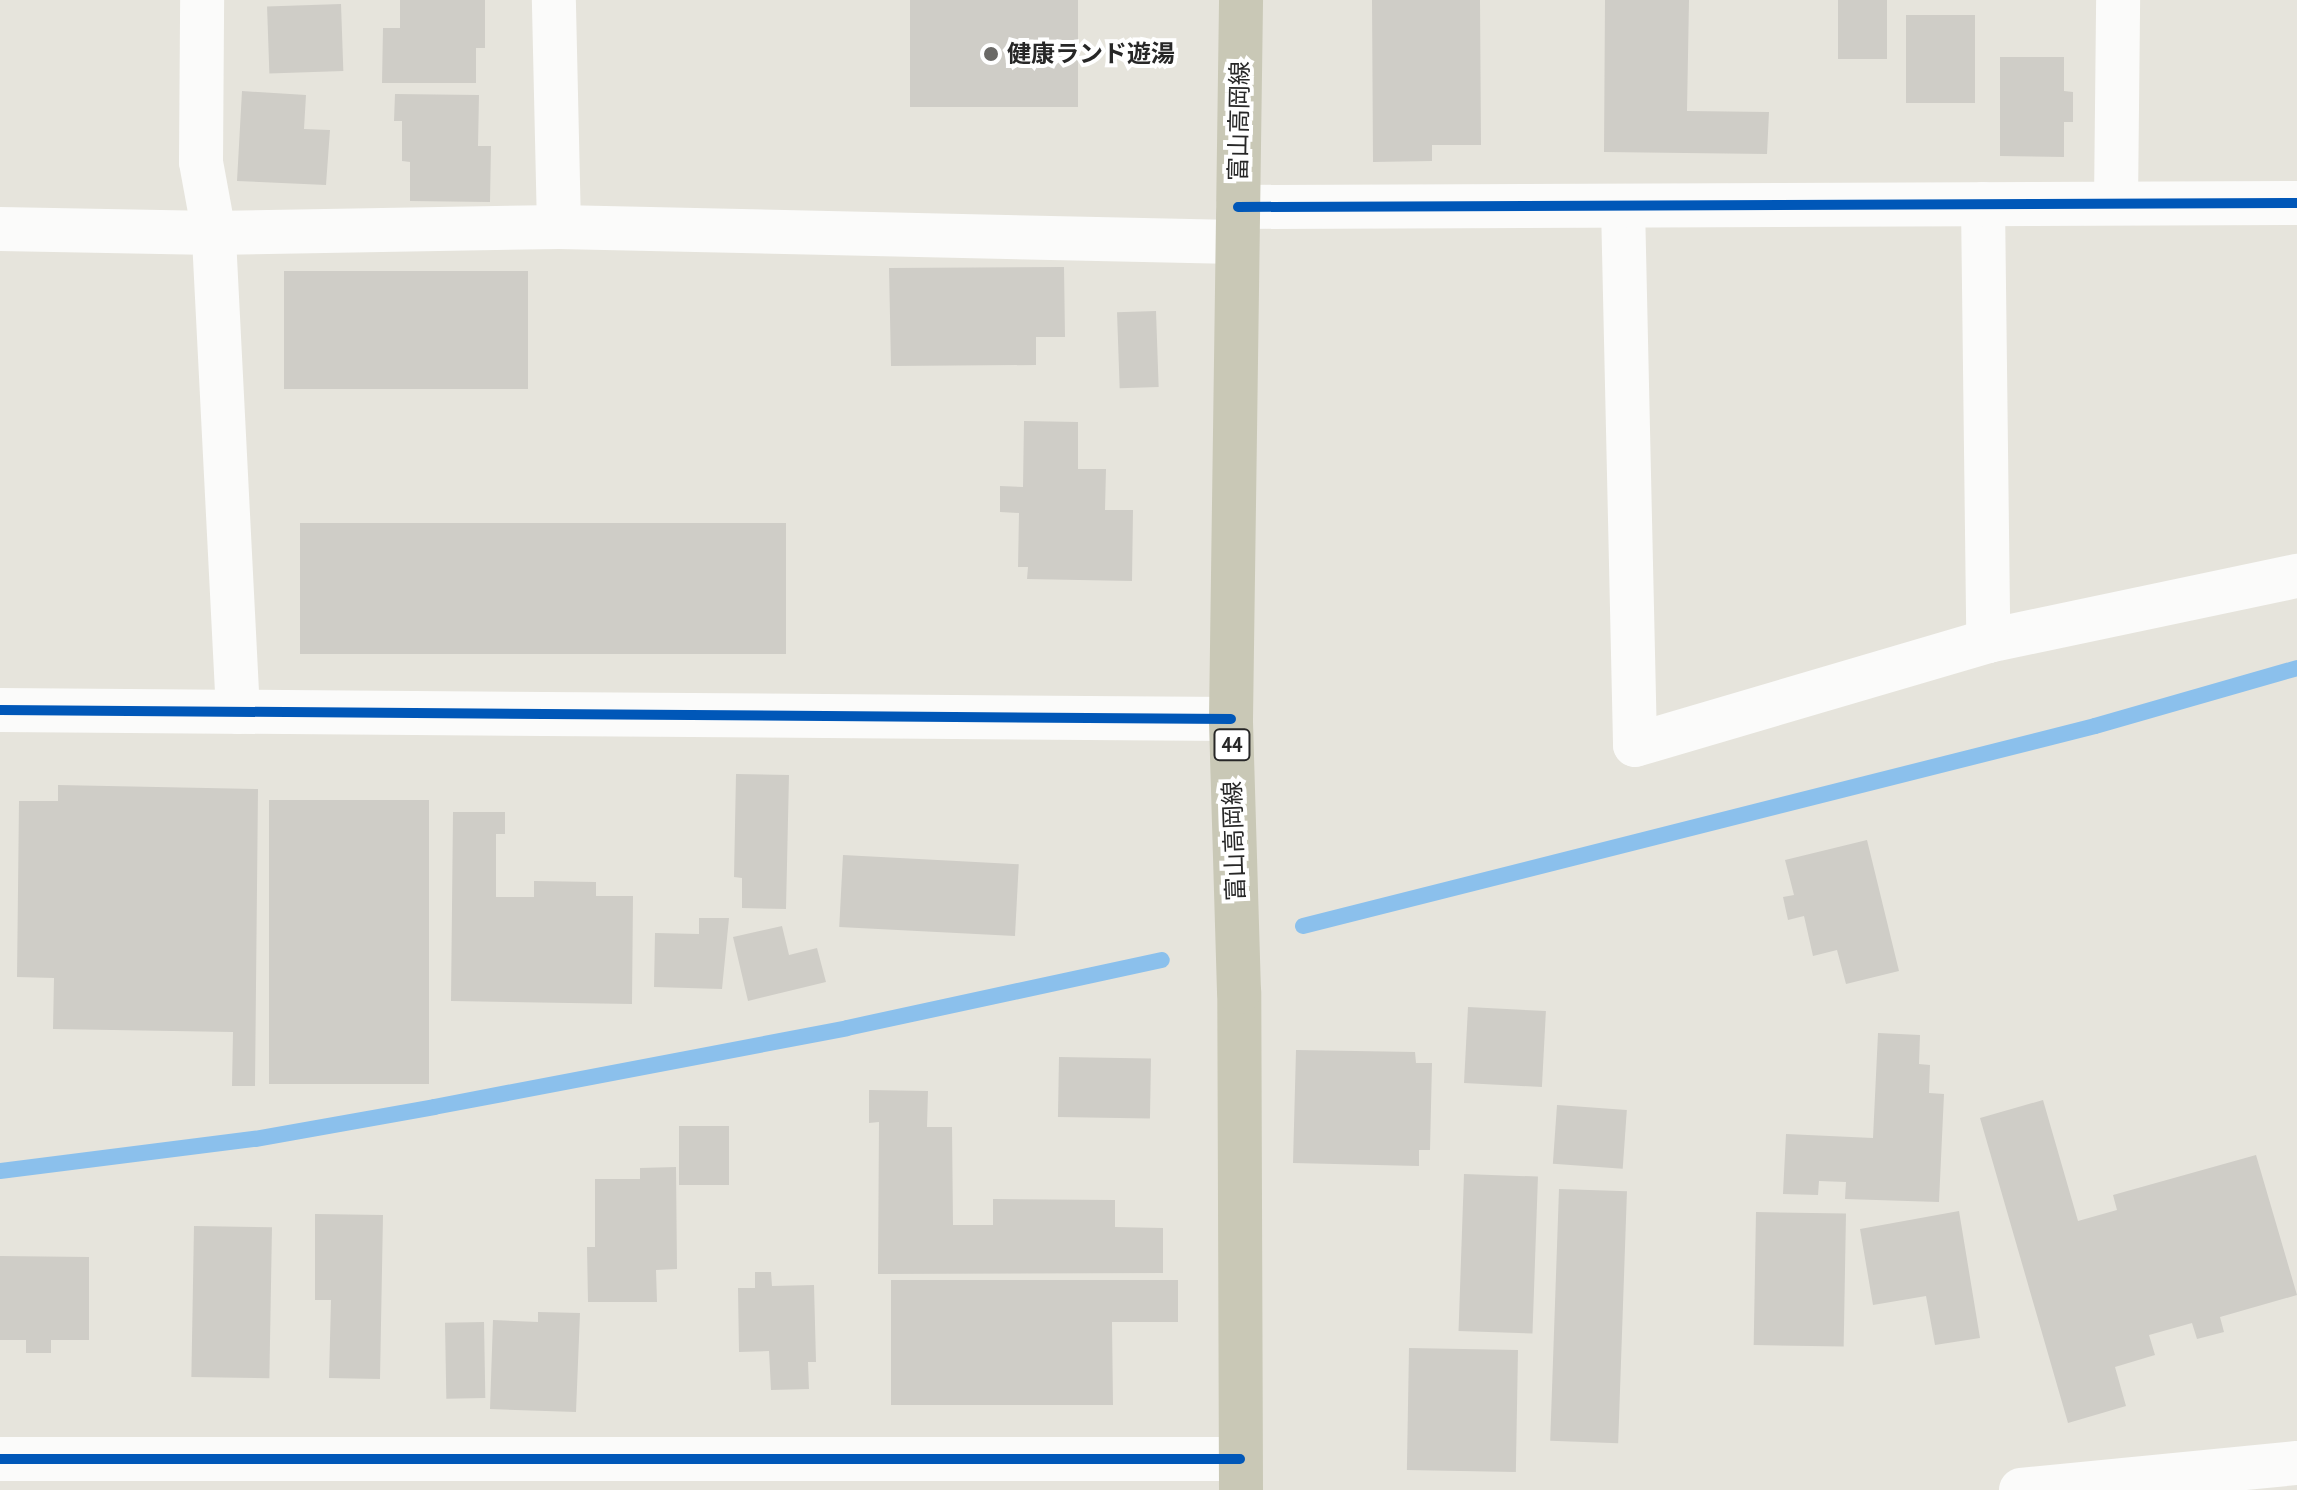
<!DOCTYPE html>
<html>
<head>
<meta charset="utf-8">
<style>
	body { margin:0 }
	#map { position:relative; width:2297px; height:1490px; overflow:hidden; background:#e6e4dc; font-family:"PT Sans Narrow","Noto Sans JP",sans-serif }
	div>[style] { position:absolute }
	.stream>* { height:16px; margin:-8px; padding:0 8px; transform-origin:8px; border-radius:8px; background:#8bc0ec }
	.building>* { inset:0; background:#cfcdc7; transform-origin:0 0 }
	.minor>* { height:44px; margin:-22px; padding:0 22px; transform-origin:22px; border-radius:22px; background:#fbfbfa }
	.major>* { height:44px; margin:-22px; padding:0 22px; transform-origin:22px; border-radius:22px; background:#c9c8b6 }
	.cycleway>* { height:10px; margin:-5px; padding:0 5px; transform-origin:5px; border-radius:5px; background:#0057b8 }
	.dots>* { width:22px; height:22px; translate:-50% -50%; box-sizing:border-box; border:4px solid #fff; border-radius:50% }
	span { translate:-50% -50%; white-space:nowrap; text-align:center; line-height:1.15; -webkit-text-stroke:8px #fff; paint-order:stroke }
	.shield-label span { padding:2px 6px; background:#fff; border:2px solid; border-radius:6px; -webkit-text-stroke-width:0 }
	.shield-label { font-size:22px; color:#272727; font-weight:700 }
	.poi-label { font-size:24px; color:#272727; font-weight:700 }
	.left { translate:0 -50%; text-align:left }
	.street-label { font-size:24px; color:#272727 }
</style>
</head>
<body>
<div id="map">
	<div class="stream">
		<div style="left:1303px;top:926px;width:817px;rotate:-14.17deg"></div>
		<div style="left:2095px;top:726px;width:210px;rotate:-16deg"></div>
		<div style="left:0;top:1171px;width:257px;rotate:-7.2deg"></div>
		<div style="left:255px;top:1139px;width:182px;rotate:-10.1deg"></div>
		<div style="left:434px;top:1107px;width:420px;rotate:-10.8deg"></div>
		<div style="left:847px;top:1028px;width:322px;rotate:-12.2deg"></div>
	</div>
	<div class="building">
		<div style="clip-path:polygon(400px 0,485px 0,485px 48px,476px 48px,476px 83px,382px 83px,383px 28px,400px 28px)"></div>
		<div style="left:910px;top:0;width:168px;height:107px"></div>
		<div style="clip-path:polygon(1372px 0,1480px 0,1481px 145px,1432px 145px,1432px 161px,1373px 162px)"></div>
		<div style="clip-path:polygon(1605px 0,1689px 0,1687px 111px,1769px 112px,1767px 154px,1604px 152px)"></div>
		<div style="left:1838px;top:0;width:49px;height:59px"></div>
		<div style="left:341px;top:4px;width:67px;height:74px;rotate:88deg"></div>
		<div style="left:1906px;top:15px;width:69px;height:88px"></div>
		<div style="clip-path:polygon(2000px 57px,2064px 57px,2064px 91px,2073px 92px,2073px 122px,2064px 122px,2064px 157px,2000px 156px)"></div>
		<div style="clip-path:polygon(242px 91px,306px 95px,304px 129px,330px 130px,326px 185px,237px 181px)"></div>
		<div style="clip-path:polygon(395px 94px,479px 95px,478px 146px,491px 146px,490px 202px,410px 201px,410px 162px,402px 161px,402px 121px,394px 121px)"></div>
		<div style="clip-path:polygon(1064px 267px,1065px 337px,1036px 337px,1036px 365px,891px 366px,889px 268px)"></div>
		<div style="left:284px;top:271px;width:244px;height:118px"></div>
		<div style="left:1156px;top:311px;width:76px;height:39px;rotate:88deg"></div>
		<div style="clip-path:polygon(1024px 421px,1078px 422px,1078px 469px,1106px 469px,1105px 510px,1133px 510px,1132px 581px,1027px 579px,1028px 567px,1018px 567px,1019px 513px,1000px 512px,1000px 486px,1023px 487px)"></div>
		<div style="left:300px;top:523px;width:486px;height:131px"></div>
		<div style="clip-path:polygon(736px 774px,789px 775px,786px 909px,742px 908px,742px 878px,734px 877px)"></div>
		<div style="clip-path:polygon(58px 785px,258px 789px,255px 1086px,232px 1086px,233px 1032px,53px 1029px,54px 978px,17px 977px,19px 801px,58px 801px)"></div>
		<div style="left:269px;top:800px;width:160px;height:284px"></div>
		<div style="clip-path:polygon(453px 812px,505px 812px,505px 834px,496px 834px,496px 897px,534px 897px,534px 881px,596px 882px,596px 896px,633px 896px,632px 1004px,451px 1001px)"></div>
		<div style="clip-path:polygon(1867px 840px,1899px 971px,1846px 984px,1837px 950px,1813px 956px,1804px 916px,1788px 920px,1783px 897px,1794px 895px,1785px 860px)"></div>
		<div style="left:843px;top:855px;width:176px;height:72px;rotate:3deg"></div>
		<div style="clip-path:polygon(699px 918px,729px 918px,722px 989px,654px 987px,655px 933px,699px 934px)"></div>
		<div style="clip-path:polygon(782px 926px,789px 955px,817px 948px,826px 982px,748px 1001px,733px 937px)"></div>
		<div style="left:1468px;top:1007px;width:78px;height:76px;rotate:3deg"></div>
		<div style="clip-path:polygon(1878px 1033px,1920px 1035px,1919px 1064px,1930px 1065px,1929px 1093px,1944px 1094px,1939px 1202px,1845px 1199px,1846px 1182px,1819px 1181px,1818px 1195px,1783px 1194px,1786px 1134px,1873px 1138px)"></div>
		<div style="clip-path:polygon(1296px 1050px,1415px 1052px,1416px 1063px,1432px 1063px,1430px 1150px,1419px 1150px,1419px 1166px,1293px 1163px)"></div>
		<div style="left:1059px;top:1057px;width:92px;height:60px;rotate:1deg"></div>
		<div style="clip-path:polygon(869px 1090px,928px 1091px,927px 1127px,952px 1127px,953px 1225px,993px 1225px,993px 1199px,1115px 1200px,1115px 1227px,1163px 1228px,1163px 1273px,878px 1274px,879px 1122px,869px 1123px)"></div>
		<div style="clip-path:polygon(2043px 1100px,2078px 1221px,2117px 1210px,2113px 1195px,2256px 1155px,2297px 1295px,2220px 1317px,2224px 1332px,2197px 1339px,2192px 1323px,2149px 1335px,2155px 1355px,2115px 1367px,2126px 1406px,2068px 1423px,1980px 1118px)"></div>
		<div style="left:1557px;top:1105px;width:70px;height:59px;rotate:4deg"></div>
		<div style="left:679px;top:1126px;width:50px;height:59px"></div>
		<div style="clip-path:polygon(676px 1167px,677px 1269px,656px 1270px,657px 1302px,588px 1302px,587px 1247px,595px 1247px,595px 1179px,640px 1179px,640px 1168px)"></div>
		<div style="left:1464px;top:1174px;width:74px;height:157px;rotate:2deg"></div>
		<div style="left:1559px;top:1189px;width:68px;height:252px;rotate:2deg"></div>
		<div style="clip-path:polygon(1959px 1211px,1980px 1338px,1935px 1345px,1926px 1296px,1873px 1305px,1860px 1229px)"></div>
		<div style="left:1756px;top:1212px;width:90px;height:133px;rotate:1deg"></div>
		<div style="clip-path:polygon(315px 1214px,383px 1215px,380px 1379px,329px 1378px,331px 1300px,315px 1300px)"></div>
		<div style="left:194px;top:1226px;width:78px;height:151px;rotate:1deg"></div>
		<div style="clip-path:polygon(0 1256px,89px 1257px,89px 1340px,51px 1340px,51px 1353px,26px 1353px,26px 1340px,0 1340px)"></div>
		<div style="clip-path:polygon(755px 1272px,771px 1272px,772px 1286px,814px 1285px,816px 1362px,808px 1362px,809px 1389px,771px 1390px,769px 1351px,739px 1352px,738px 1288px,755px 1288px)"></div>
		<div style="clip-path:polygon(891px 1280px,1178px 1280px,1178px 1322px,1112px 1322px,1113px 1405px,891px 1405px)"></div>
		<div style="clip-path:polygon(538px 1312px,580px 1313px,576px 1412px,490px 1409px,493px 1320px,538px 1322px)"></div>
		<div style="left:484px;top:1322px;width:76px;height:39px;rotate:89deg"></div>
		<div style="left:1409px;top:1348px;width:109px;height:122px;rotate:1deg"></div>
	</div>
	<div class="minor">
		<div style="left:2116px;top:203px;width:203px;rotate:-89.4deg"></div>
		<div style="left:1983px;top:204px;width:437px;rotate:89.3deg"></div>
		<div style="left:1988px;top:641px;width:316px;rotate:-11.9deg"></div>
		<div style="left:1623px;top:206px;width:539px;rotate:88.72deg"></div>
		<div style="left:1635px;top:745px;width:368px;rotate:-16.4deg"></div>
		<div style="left:1238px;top:207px;width:1059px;rotate:-0.22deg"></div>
		<div style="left:559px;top:227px;width:677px;rotate:1.27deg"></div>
		<div style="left:0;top:229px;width:214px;rotate:1.1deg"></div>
		<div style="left:214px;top:233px;width:72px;rotate:-100.4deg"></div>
		<div style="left:201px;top:162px;width:162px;rotate:-89.6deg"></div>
		<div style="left:0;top:710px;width:1231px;rotate:0.42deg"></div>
		<div style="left:238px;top:712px;width:480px;rotate:-92.9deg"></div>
		<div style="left:214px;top:233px;width:345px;rotate:-1deg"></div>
		<div style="left:559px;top:227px;width:227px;rotate:-91.3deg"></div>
		<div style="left:0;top:1459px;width:1240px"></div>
		<div style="left:2021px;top:1490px;width:277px;rotate:-5.6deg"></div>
	</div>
	<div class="major">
		<div style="left:1241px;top:1490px;width:498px;rotate:-90.2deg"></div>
		<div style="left:1239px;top:992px;width:273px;rotate:-91.7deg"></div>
		<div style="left:1231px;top:719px;width:719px;rotate:-89.2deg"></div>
	</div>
	<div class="cycleway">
		<div style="left:1238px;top:207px;width:1059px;rotate:-0.22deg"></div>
		<div style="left:0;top:710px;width:1231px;rotate:0.42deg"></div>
		<div style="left:0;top:1459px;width:1240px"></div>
	</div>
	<div class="dots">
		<div style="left:991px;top:54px;background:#6a6966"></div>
	</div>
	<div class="shield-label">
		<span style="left:1232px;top:745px">44</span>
	</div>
	<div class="poi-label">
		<span class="left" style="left:1007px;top:54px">健康ランド遊湯</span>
	</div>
	<div class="street-label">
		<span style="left:1239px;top:121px;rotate:-89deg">富山高岡線</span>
		<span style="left:1234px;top:841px;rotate:-92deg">富山高岡線</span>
	</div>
</div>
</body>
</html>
